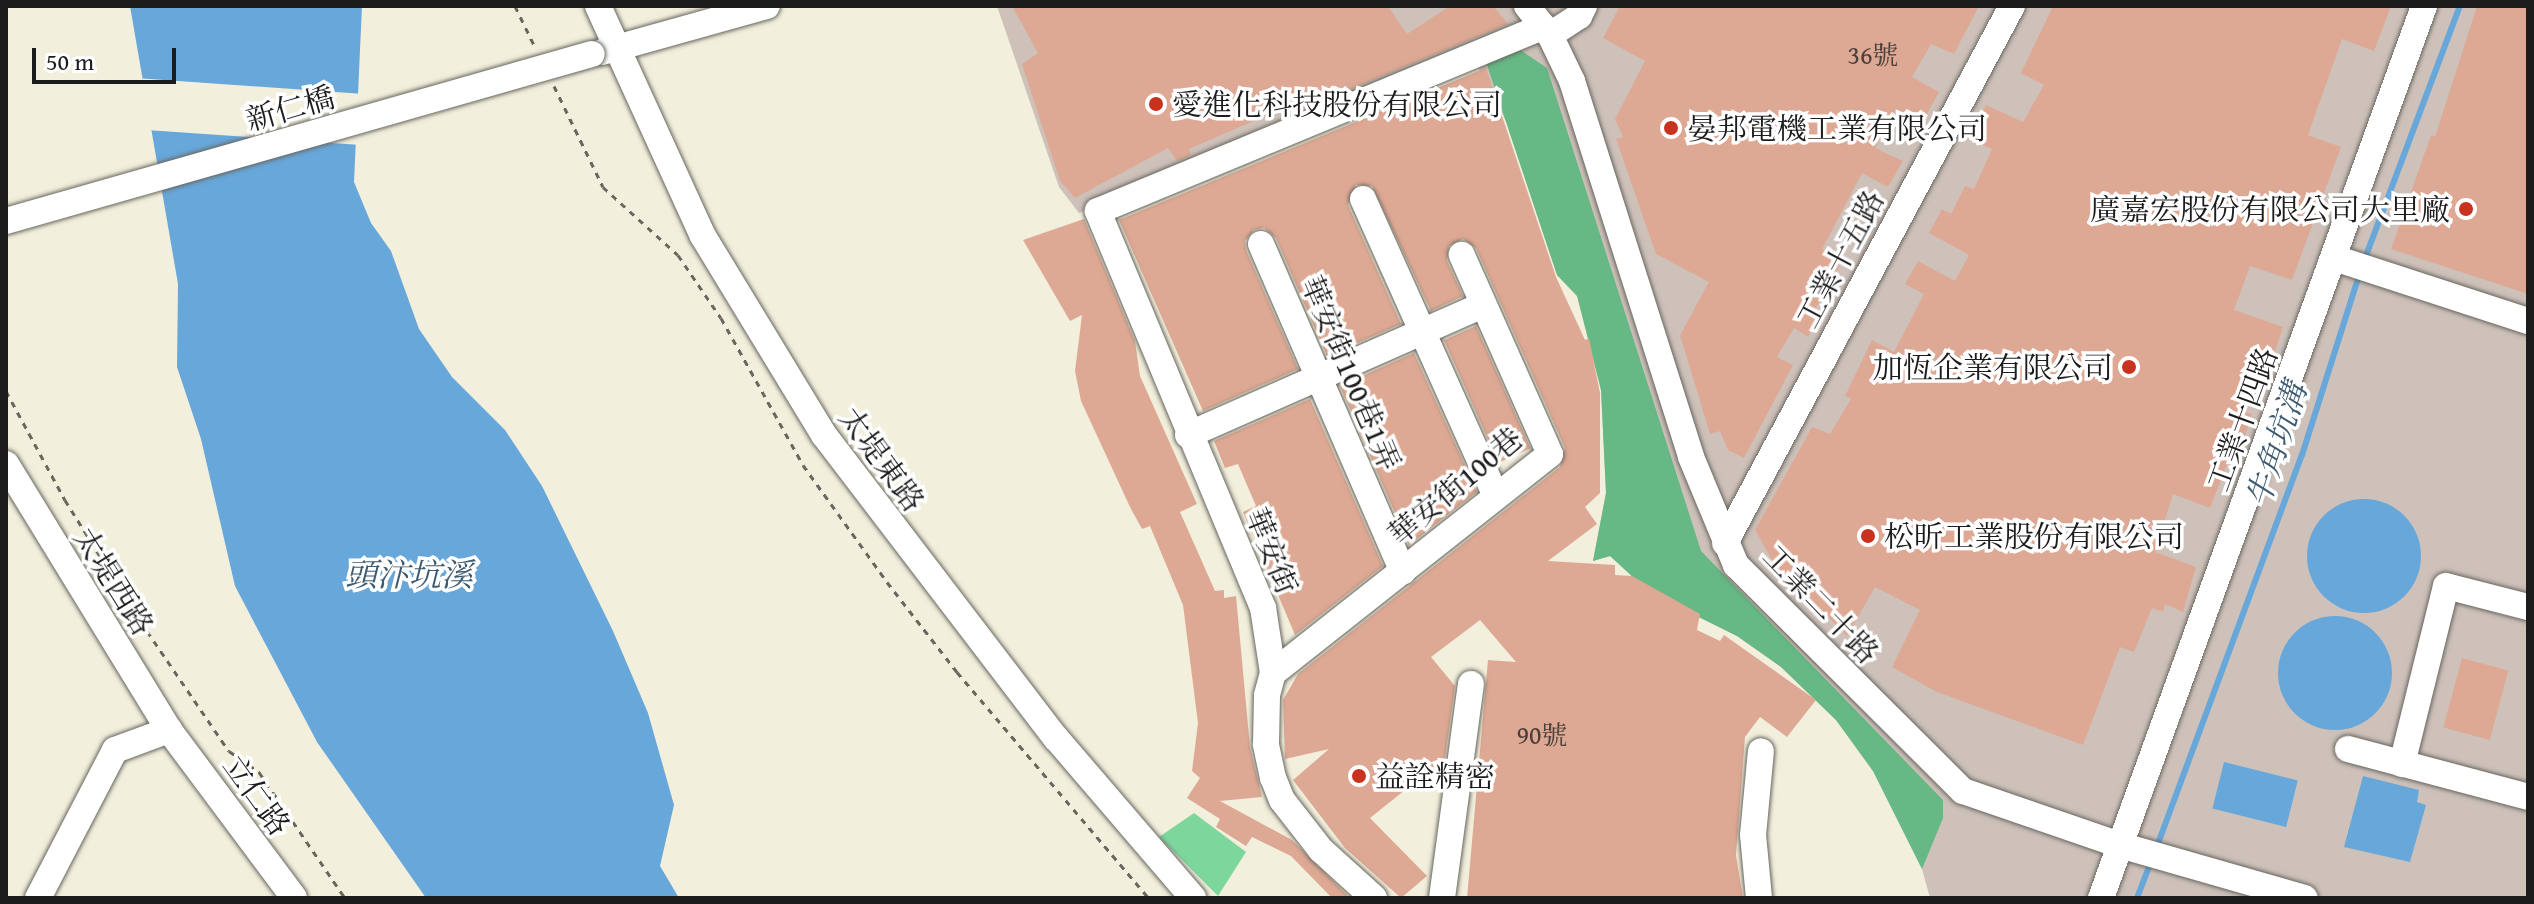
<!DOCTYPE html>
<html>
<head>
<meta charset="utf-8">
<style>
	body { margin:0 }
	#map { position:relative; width:2534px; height:904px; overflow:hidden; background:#f2efdc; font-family:"Gentium Book Plus","Noto Serif TC",serif }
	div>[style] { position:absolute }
	.industrial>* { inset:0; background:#cec1ba }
	.green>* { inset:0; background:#7dd79d }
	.forest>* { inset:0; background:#66b884 }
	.water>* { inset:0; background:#68a7da; transform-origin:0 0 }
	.round { border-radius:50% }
	.pier>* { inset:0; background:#f2efdc; transform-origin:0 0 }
	.stream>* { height:6px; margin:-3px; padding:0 3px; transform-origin:3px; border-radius:3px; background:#68a7da }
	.building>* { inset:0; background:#dea994; transform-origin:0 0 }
	.path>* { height:3px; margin-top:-1.5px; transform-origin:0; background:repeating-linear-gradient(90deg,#67665f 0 6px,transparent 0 12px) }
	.roads { filter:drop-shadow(0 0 2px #67665f) drop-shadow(0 0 2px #67665f) }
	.minor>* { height:26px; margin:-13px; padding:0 13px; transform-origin:13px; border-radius:13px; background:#fff }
	.bridges { filter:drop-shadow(0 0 2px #67665f) drop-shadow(0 0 2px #67665f) }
	.minor-bridge>* { height:26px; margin:-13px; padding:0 13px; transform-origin:13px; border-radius:13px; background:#fff }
	.dots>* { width:22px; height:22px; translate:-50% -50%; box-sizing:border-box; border:4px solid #fff; border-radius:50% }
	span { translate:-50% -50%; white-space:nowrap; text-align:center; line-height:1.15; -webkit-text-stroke:7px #fff; paint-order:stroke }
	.number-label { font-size:26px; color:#4c3f3a }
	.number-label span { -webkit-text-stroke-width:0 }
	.poi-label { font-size:30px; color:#1c1c1c }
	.left { translate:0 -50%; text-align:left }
	.right { translate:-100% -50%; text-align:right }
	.street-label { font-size:30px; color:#1c1c1c }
	.water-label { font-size:32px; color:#3e5b71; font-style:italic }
	.frame { position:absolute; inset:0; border:8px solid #1c1c1c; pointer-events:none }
	.scale { position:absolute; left:32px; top:48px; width:144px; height:36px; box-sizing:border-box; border:4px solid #1c1c1c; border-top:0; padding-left:10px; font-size:24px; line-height:28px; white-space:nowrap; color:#1c1c1c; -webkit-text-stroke:6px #fff; paint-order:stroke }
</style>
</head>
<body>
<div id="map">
	<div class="industrial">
		<div style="clip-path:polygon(997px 6px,2528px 6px,2528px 898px,1930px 898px,1922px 869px,1873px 771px,1836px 720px,1781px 667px,1737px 636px,1699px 617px,1610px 556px,1593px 561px,1606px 493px,1601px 390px,1590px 336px,1577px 296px,1557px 275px,1507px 123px,1467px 46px,1079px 213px,1059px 187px)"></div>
	</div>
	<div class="green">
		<div style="clip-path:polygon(1194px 813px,1246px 852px,1218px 896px,1159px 837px)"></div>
	</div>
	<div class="forest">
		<div style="clip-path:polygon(1516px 47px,1547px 68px,1701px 551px,1943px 800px,1943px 818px,1922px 869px,1873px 771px,1836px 720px,1781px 667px,1737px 636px,1650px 593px,1610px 556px,1593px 561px,1606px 493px,1601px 390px,1577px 296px,1557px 275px,1485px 59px)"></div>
	</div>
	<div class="water">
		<div style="clip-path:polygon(130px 6px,362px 6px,354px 182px,371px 223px,391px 251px,419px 329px,452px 377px,505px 430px,542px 486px,613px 631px,648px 713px,674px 805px,660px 866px,679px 898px,426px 898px,317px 742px,235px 586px,201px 439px,177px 367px,178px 284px)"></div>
		<div class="round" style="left:2307px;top:499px;width:114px;height:114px"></div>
		<div class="round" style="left:2278px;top:616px;width:114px;height:114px"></div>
		<div style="left:2224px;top:762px;width:76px;height:48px;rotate:14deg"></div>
		<div style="clip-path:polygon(2363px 776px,2419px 790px,2417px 802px,2426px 805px,2410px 862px,2344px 847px)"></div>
	</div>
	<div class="pier">
		<div style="left:364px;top:94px;width:51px;height:222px;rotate:94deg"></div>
	</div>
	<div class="stream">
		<div style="left:2364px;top:261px;width:272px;rotate:-69.4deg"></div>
		<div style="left:2156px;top:849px;width:420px;rotate:-69.7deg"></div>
		<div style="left:2302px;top:455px;width:189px;rotate:-72.4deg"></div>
		<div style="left:2137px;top:898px;width:42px;rotate:-69deg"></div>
	</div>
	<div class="building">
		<div style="clip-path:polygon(1012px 6px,1388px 6px,1407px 34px,1450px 6px,1493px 6px,1508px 24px,1302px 109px,1297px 102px,1189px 149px,1191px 155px,1177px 161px,1168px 148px,1075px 198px,1060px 181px,1022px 64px,1038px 53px)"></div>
		<div style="clip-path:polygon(1620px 6px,1979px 6px,1954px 54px,1931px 44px,1912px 77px,1939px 92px,1922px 123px,1896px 109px,1875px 148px,1903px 161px,1888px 187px,1862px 173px,1822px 249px,1843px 260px,1814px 311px,1819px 314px,1808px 337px,1794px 328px,1777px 357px,1793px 365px,1744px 458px,1728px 450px,1720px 431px,1710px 434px,1680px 335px,1709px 282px,1656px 254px,1616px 139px,1623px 137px,1615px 119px,1645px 61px,1603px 38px)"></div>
		<div style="clip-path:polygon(2053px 6px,2391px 6px,2374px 51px,2342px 39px,2308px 135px,2341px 147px,2292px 280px,2250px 266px,2234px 310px,2283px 327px,2271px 364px,2264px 361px,2253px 381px,2244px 412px,2252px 414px,2241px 448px,2234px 446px,2210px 508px,2173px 494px,2155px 552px,2196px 567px,2183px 612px,2165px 604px,2163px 612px,2152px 608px,2134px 652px,2120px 647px,2083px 745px,1937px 692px,1892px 667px,1920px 610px,1875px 587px,1847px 636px,1772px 560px,1755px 530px,1812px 427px,1830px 434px,1851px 399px,1845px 396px,1872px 340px,1894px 352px,1924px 294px,1905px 284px,1918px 261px,1955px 281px,1969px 255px,1929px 233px,1942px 209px,1951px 214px,1965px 186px,1974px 189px,1992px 149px,1968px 138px,1986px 105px,2023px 122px,2044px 85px,2021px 73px)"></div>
		<div style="clip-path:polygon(2477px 6px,2528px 6px,2528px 294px,2391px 249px,2431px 135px,2435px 137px)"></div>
		<div style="clip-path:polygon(1486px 68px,1556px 277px,1585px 340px,1589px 338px,1600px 393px,1600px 493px,1585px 507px,1597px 524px,1548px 561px,1615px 565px,1615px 575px,1632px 576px,1700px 614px,1697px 630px,1720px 641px,1724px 635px,1816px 700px,1787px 737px,1760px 717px,1745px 737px,1736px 855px,1743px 898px,1467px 898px,1488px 660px,1516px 662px,1480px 620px,1431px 657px,1455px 686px,1445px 758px,1370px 818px,1427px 876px,1401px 898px,1345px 848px,1293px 780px,1329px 749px,1285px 759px,1283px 700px,1298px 674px,1560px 467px,1565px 448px,1476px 248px,1463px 239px,1449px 246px,1447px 261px,1463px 296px,1431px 311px,1372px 186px,1356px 185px,1348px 205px,1401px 324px,1327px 356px,1276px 238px,1264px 228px,1254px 230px,1245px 241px,1246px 250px,1298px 369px,1203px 411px,1119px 220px)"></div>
		<div style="clip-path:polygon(1084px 219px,1135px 341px,1140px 376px,1197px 504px,1180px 512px,1215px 591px,1224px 590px,1224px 598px,1236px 596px,1250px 747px,1262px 797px,1220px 801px,1292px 840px,1350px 898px,1332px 898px,1291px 856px,1252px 837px,1246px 846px,1216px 827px,1220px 819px,1187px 798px,1200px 778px,1192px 771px,1198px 723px,1183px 605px,1150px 526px,1142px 529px,1130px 507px,1081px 401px,1075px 371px,1082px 315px,1070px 321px,1023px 240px)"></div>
		<div style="left:1476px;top:326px;width:134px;height:35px;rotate:66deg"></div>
		<div style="clip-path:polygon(1414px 353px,1477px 492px,1409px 545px,1340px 386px)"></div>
		<div style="clip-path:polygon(1310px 399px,1383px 566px,1295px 635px,1243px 512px,1256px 506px,1238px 464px,1225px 468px,1214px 441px)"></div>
		<div style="left:2462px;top:658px;width:48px;height:72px;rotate:15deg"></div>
	</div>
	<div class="path">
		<div style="left:515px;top:6px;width:46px;rotate:64deg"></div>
		<div style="left:554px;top:86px;width:112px;rotate:64.1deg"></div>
		<div style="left:603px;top:187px;width:101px;rotate:42.2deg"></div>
		<div style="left:678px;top:255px;width:76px;rotate:55.7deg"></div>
		<div style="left:721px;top:318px;width:168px;rotate:60.8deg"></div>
		<div style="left:803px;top:465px;width:144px;rotate:54.3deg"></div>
		<div style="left:887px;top:582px;width:114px;rotate:52.1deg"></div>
		<div style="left:957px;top:672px;width:297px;rotate:49.7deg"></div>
		<div style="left:6px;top:391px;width:124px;rotate:61.6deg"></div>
		<div style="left:65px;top:500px;width:155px;rotate:58deg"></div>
		<div style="left:147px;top:631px;width:145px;rotate:55.7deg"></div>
		<div style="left:229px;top:751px;width:37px;rotate:35deg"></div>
		<div style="left:259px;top:772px;width:153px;rotate:55.7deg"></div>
	</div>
	<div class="roads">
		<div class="minor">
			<div style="left:598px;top:6px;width:253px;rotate:65.5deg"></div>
			<div style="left:703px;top:236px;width:233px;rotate:58.7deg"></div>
			<div style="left:824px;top:435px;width:382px;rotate:52.6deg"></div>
			<div style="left:1056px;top:738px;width:211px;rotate:49.4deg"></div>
			<div style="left:1527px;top:6px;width:37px;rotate:52deg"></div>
			<div style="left:1550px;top:35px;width:51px;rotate:64.4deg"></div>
			<div style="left:1572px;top:81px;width:394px;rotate:72.4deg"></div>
			<div style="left:1691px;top:457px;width:117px;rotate:67.4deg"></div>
			<div style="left:1736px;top:565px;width:320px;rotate:44.9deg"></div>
			<div style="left:1963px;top:791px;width:166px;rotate:19deg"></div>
			<div style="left:2120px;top:845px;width:192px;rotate:16deg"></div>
			<div style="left:1550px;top:35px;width:35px;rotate:-33deg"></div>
			<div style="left:1579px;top:16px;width:11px;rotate:-63deg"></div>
			<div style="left:602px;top:52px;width:171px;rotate:-15.6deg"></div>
			<div style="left:1363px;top:199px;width:325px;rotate:65.9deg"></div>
			<div style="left:1261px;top:244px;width:357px;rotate:66.6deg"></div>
			<div style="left:2334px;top:258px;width:204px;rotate:18deg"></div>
			<div style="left:1188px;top:435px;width:322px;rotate:-23.8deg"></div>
			<div style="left:6px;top:464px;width:312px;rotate:58.5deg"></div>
			<div style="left:169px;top:730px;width:209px;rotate:53.3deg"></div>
			<div style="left:1725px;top:543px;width:609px;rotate:-61.88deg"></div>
			<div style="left:1273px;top:673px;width:353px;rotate:-38.3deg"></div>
			<div style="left:1550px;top:454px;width:218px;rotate:-113.9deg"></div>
			<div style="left:2348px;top:749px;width:186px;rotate:14.9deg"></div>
			<div style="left:2402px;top:764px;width:183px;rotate:-76.1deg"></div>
			<div style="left:2446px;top:586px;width:85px;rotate:14.4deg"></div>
			<div style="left:38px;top:898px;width:167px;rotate:-62.5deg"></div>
			<div style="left:115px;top:750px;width:58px;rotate:-20.3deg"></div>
			<div style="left:1374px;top:898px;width:72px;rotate:-137.8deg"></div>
			<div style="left:1321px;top:850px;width:63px;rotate:-128deg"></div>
			<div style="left:1282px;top:800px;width:24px;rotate:-112deg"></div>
			<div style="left:1273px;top:778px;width:35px;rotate:-102deg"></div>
			<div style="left:1266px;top:744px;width:49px;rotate:-88.8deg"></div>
			<div style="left:1267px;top:695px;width:23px;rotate:-75deg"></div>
			<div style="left:1273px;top:673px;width:66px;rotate:-98.7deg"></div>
			<div style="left:1263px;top:608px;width:430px;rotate:-112.6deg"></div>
			<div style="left:1098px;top:211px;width:482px;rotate:-22.5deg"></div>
			<div style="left:1442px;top:898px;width:216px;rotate:-82.3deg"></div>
			<div style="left:1759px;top:898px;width:63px;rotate:-95.4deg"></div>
			<div style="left:1753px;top:835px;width:84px;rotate:-84.6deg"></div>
			<div style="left:2101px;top:898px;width:949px;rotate:-70.09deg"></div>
		</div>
	</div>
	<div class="bridges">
		<div class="minor-bridge">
			<div style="left:6px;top:221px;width:609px;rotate:-15.91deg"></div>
		</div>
	</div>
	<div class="dots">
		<div style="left:1156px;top:104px;background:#c8321e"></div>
		<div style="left:1671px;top:128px;background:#c8321e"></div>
		<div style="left:2466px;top:209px;background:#c8321e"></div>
		<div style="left:2129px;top:367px;background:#c8321e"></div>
		<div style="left:1868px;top:536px;background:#c8321e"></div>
		<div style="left:1359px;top:776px;background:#c8321e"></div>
	</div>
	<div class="number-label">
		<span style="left:1873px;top:55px">36號</span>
		<span style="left:1542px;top:735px">90號</span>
	</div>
	<div class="poi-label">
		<span class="left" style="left:1172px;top:104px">愛進化科技股份有限公司</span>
		<span class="left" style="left:1687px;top:128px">晏邦電機工業有限公司</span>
		<span class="right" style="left:2450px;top:209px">廣嘉宏股份有限公司大里廠</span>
		<span class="right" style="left:2113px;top:367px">加恆企業有限公司</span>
		<span class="left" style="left:1884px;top:536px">松昕工業股份有限公司</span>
		<span class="left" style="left:1375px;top:776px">益詮精密</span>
	</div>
	<div class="street-label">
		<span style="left:290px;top:108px;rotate:-16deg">新仁橋</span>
		<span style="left:1840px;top:259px;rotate:-62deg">工業十五路</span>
		<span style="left:1351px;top:373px;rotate:67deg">華安街100巷1弄</span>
		<span style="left:2242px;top:419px;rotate:-70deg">工業十四路</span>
		<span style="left:882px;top:459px;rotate:54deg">太堤東路</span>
		<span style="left:1455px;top:486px;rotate:-40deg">華安街100巷</span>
		<span style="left:1272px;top:551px;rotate:68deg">華安街</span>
		<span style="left:114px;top:581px;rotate:58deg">太堤西路</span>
		<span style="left:1821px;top:604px;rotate:46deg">工業二十路</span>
		<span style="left:257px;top:795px;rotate:54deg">立仁路</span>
	</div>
	<div class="water-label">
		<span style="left:2277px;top:445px;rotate:-72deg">牛角坑溝</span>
		<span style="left:409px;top:575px">頭汴坑溪</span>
	</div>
	<div class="frame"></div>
	<div class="scale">50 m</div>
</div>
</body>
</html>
